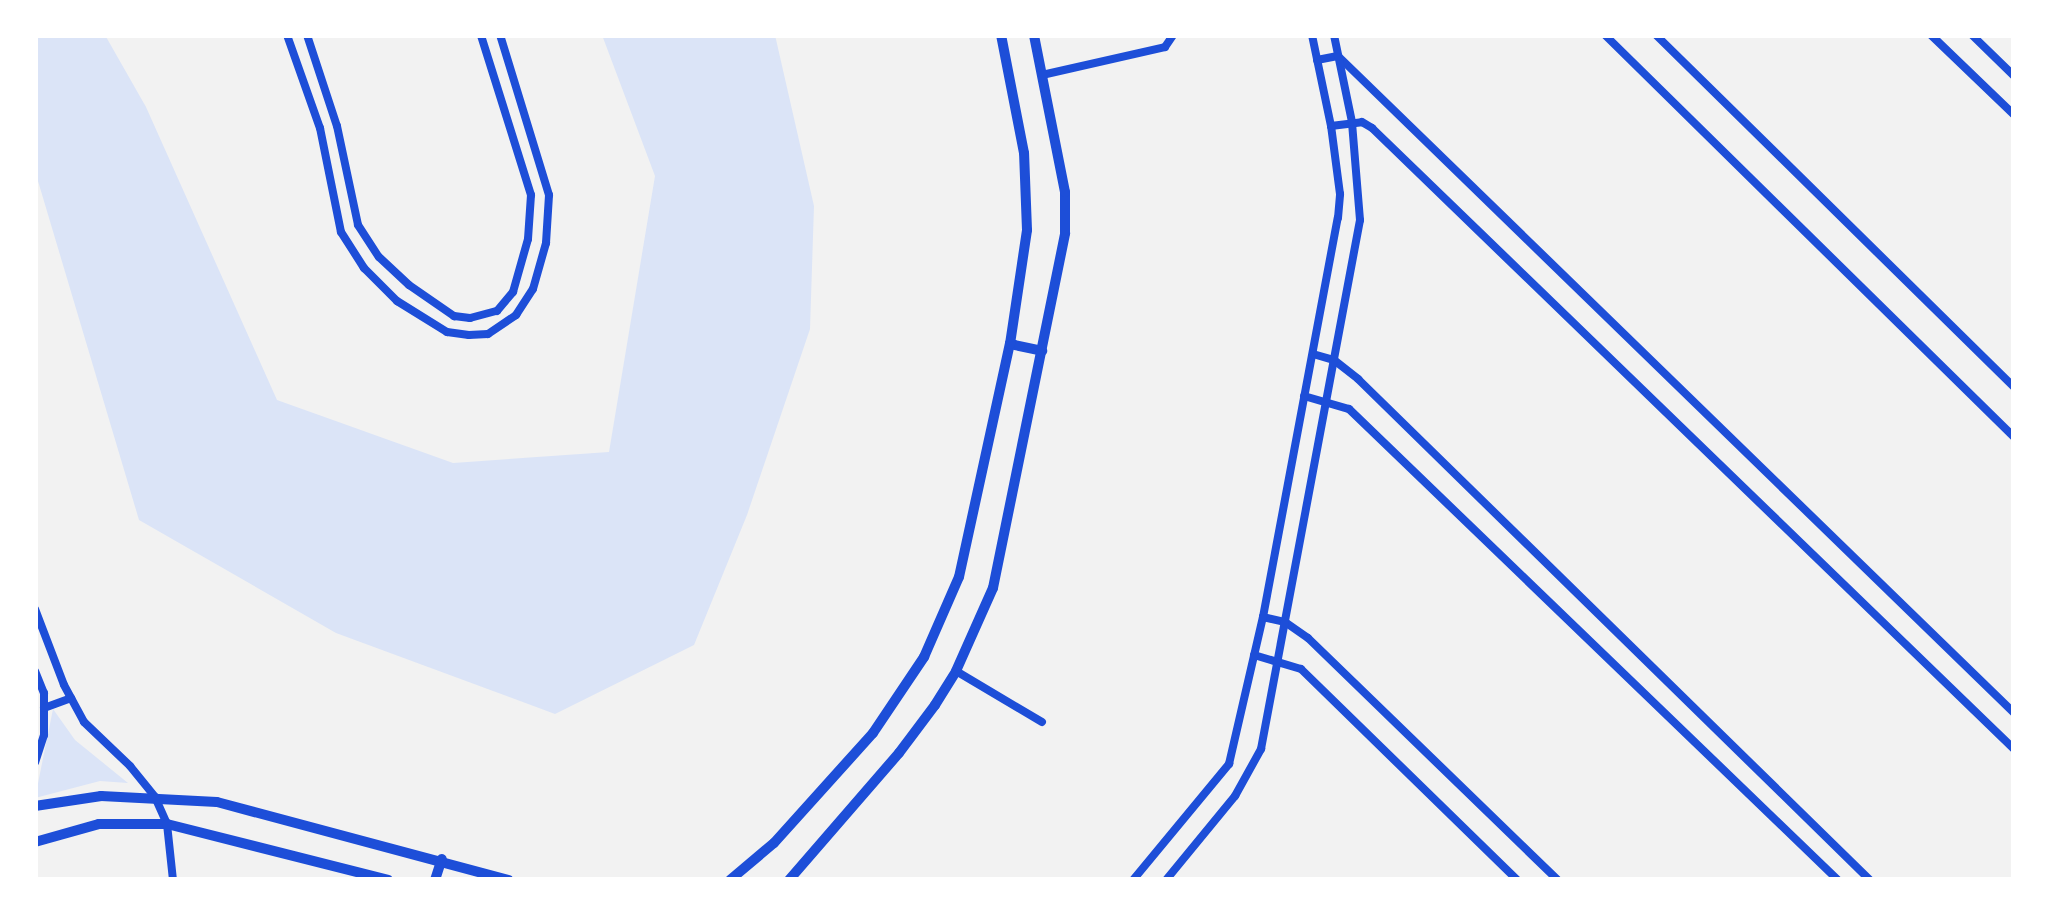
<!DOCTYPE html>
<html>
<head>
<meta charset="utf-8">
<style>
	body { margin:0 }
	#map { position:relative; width:2049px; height:915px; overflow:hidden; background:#f2f2f2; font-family:"DejaVu Sans",sans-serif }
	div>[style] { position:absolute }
	.green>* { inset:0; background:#dbe4f7 }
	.minor>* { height:8px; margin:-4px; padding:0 4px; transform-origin:4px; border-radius:4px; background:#1d4ed8 }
	.tertiary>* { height:10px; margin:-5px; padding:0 5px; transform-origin:5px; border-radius:5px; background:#1d4ed8 }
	span { translate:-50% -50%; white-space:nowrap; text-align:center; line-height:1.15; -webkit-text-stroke:8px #fff; paint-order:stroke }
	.frame { position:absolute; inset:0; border:38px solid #fff; pointer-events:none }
</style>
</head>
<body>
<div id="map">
	<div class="green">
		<div style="clip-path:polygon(35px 35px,105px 35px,146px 107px,277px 400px,453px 463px,609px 452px,655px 176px,602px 35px,775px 35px,814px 206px,810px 329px,747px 515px,694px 645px,555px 714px,336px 633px,139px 520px,35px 171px)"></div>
		<div style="clip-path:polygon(53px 709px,75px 740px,128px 783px,100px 781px,35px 798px)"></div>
	</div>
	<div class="minor">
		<div style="left:287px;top:35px;width:99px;rotate:70.5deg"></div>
		<div style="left:320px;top:128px;width:106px;rotate:78.6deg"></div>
		<div style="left:341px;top:232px;width:43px;rotate:57.4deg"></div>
		<div style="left:364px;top:268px;width:47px;rotate:45deg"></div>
		<div style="left:397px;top:301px;width:59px;rotate:31.8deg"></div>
		<div style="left:447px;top:332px;width:22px;rotate:8deg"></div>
		<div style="left:469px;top:335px;width:19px;rotate:-3deg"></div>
		<div style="left:488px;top:334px;width:34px;rotate:-34deg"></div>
		<div style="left:516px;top:315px;width:31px;rotate:-57deg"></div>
		<div style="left:533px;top:289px;width:48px;rotate:-74.2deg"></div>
		<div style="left:546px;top:243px;width:48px;rotate:-86.4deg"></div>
		<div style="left:549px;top:195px;width:167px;rotate:-107deg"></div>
		<div style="left:307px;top:35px;width:96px;rotate:71.8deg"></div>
		<div style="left:337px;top:126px;width:101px;rotate:78deg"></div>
		<div style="left:358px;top:225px;width:38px;rotate:57deg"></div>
		<div style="left:379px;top:257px;width:41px;rotate:43deg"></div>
		<div style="left:409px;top:285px;width:55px;rotate:34.6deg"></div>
		<div style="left:454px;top:316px;width:16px;rotate:7deg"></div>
		<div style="left:470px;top:318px;width:28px;rotate:-15deg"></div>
		<div style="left:497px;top:311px;width:25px;rotate:-50deg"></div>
		<div style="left:513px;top:292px;width:55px;rotate:-74.2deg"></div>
		<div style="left:528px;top:239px;width:44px;rotate:-86.1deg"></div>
		<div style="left:531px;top:195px;width:168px;rotate:-107.4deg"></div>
		<div style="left:1605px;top:35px;width:573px;rotate:44.51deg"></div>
		<div style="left:1656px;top:35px;width:502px;rotate:44.52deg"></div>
		<div style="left:1931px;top:35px;width:115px;rotate:43.9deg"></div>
		<div style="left:1972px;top:35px;width:59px;rotate:44.3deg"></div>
		<div style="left:1317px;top:60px;width:21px;rotate:-11deg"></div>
		<div style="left:1338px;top:56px;width:943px;rotate:44.18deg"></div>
		<div style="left:1042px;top:75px;width:126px;rotate:-12.8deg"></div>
		<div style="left:1165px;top:47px;width:14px;rotate:-56deg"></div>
		<div style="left:1331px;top:126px;width:31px;rotate:-7deg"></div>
		<div style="left:1362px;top:122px;width:12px;rotate:31deg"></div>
		<div style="left:1372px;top:128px;width:893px;rotate:44.05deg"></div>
		<div style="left:1313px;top:354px;width:22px;rotate:16deg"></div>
		<div style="left:1334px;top:360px;width:31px;rotate:38deg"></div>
		<div style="left:1358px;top:379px;width:716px;rotate:44.38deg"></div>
		<div style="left:1304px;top:396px;width:47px;rotate:16.1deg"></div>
		<div style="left:1349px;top:409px;width:679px;rotate:43.93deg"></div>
		<div style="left:35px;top:609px;width:81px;rotate:69.1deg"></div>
		<div style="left:64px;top:685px;width:42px;rotate:61.6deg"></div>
		<div style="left:84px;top:722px;width:64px;rotate:43.7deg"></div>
		<div style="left:130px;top:766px;width:40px;rotate:51deg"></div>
		<div style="left:155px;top:797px;width:30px;rotate:66deg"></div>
		<div style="left:167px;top:824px;width:56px;rotate:83.9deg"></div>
		<div style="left:1263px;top:617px;width:23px;rotate:13deg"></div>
		<div style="left:1285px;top:622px;width:28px;rotate:35deg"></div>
		<div style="left:1308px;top:638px;width:348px;rotate:44.1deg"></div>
		<div style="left:1254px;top:655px;width:49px;rotate:16.6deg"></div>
		<div style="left:1301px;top:669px;width:302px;rotate:44.3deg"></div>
		<div style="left:35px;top:671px;width:24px;rotate:68deg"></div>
		<div style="left:44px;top:693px;width:42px;rotate:90deg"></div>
		<div style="left:44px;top:735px;width:29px;rotate:108deg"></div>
		<div style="left:956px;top:671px;width:100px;rotate:30.7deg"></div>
		<div style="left:44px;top:708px;width:29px;rotate:-20deg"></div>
		<div style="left:1133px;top:880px;width:151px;rotate:-50.4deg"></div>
		<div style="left:1229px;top:764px;width:151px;rotate:-77deg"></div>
		<div style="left:1263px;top:617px;width:406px;rotate:-79.4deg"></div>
		<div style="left:1338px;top:218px;width:24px;rotate:-85deg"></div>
		<div style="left:1340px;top:194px;width:69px;rotate:-97.5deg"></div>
		<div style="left:1331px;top:126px;width:93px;rotate:-101.8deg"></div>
		<div style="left:1166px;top:880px;width:109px;rotate:-50.6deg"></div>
		<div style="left:1235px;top:796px;width:54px;rotate:-61deg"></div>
		<div style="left:1261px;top:749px;width:538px;rotate:-79.4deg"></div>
		<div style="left:1360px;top:220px;width:98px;rotate:-94.7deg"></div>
		<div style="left:1352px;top:122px;width:89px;rotate:-101.7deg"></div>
	</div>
	<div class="tertiary">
		<div style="left:1010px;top:344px;width:33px;rotate:12deg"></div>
		<div style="left:35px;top:806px;width:67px;rotate:-8.6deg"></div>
		<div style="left:101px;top:796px;width:116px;rotate:3deg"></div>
		<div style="left:217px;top:802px;width:302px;rotate:15deg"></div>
		<div style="left:35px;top:842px;width:66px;rotate:-15.7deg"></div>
		<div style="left:99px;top:824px;width:68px"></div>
		<div style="left:167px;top:824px;width:228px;rotate:14.2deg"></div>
		<div style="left:435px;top:880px;width:22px;rotate:-72deg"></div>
		<div style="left:730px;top:880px;width:57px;rotate:-40.1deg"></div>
		<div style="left:774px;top:843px;width:148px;rotate:-48deg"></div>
		<div style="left:873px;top:733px;width:92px;rotate:-56.1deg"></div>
		<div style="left:924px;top:657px;width:87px;rotate:-66.4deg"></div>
		<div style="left:959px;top:577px;width:239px;rotate:-77.7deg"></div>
		<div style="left:1010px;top:344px;width:115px;rotate:-81.5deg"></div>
		<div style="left:1027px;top:230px;width:77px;rotate:-92.2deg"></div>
		<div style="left:1024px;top:153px;width:120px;rotate:-101deg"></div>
		<div style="left:789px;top:880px;width:168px;rotate:-49.1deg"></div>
		<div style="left:899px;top:753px;width:60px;rotate:-53.1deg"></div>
		<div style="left:935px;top:705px;width:40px;rotate:-58deg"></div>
		<div style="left:956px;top:671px;width:91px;rotate:-66deg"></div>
		<div style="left:993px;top:588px;width:362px;rotate:-78.5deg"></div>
		<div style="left:1065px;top:233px;width:41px;rotate:-90deg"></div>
		<div style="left:1065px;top:192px;width:160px;rotate:-101.2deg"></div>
	</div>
	<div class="frame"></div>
</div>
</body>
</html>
